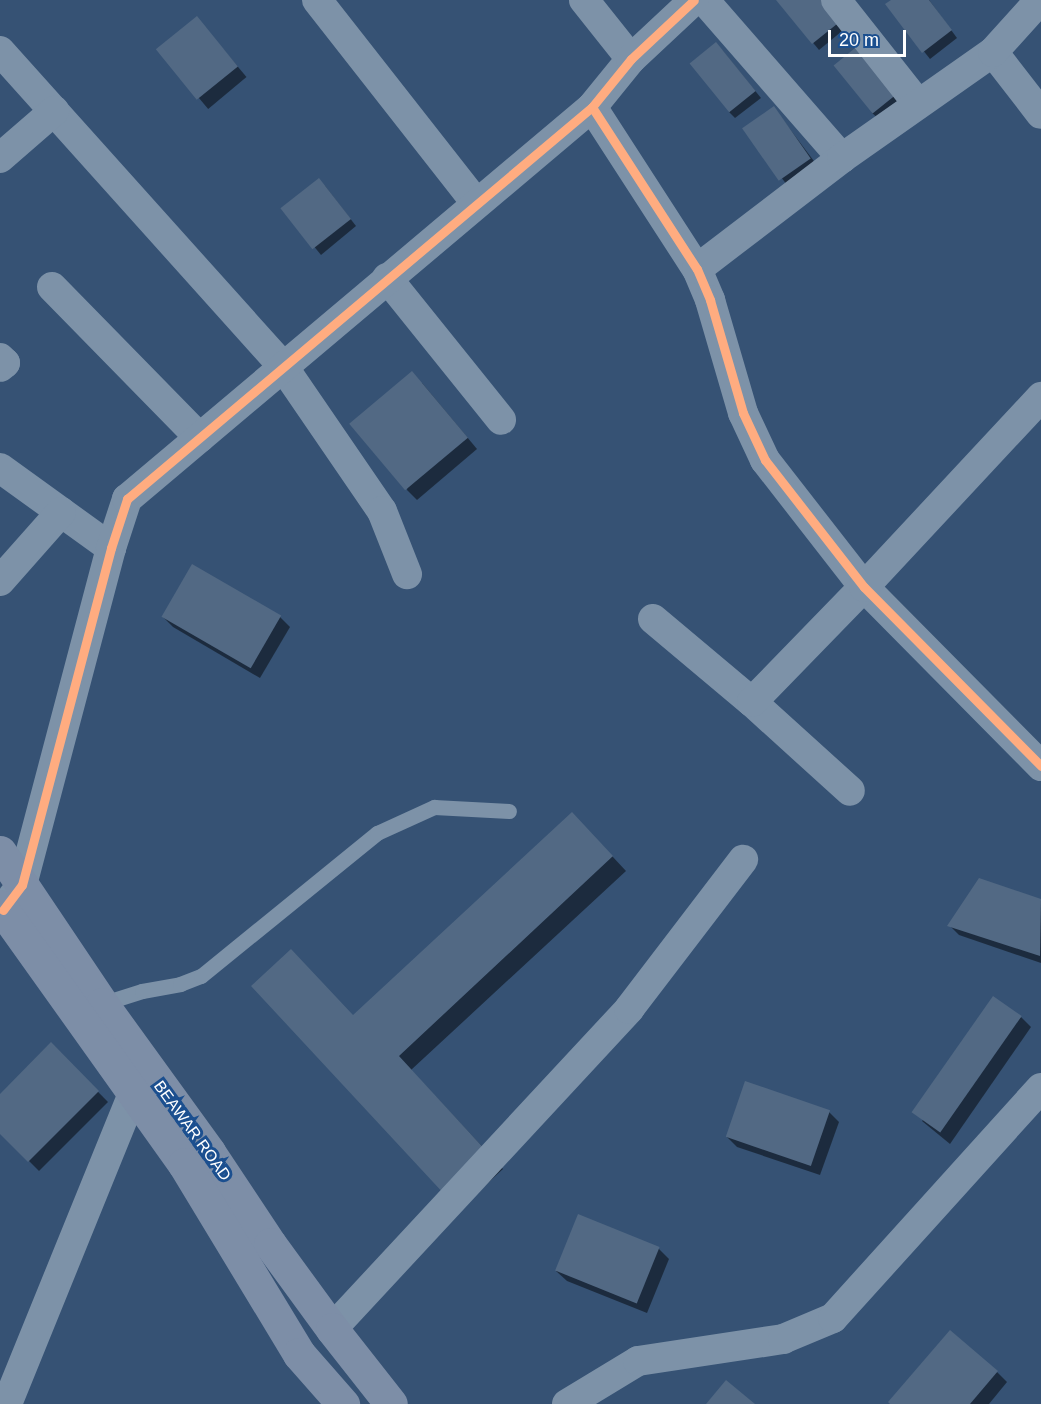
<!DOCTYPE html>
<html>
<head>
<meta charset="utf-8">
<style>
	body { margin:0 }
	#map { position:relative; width:1041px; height:1404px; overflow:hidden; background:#365274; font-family:Helvetica,sans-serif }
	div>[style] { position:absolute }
	.shadow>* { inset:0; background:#0007; transform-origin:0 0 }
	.building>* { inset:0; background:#526984; transform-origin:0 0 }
	.service>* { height:15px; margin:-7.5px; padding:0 7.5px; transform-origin:7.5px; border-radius:7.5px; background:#7d92a8 }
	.minor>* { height:30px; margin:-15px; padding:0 15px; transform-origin:15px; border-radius:15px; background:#7d92a8 }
	.primary>* { height:33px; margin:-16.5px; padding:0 16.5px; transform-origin:16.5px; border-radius:16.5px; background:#7d8ea7 }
	.cycleway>* { height:9px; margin:-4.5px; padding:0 4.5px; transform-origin:4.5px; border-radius:4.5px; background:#ffac80 }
	span { translate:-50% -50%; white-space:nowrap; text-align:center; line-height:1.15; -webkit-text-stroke:6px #1b4f8f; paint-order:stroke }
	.street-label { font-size:16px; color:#fff }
	.scale { position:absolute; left:828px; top:30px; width:78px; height:27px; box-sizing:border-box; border:3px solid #fff; border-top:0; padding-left:8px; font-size:18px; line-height:21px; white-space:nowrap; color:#fff; -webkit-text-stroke:4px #1b4f8f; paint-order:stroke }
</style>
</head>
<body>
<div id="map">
	<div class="shadow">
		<div style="clip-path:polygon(778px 0,847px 27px,819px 50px)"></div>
		<div style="clip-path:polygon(893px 0,929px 0,957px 38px,930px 59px,887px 5px)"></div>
		<div style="left:197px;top:18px;width:77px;height:50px;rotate:50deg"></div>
		<div style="clip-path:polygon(860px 46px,904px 99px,879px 119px,872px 113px)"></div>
		<div style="clip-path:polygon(722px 50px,761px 98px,735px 118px,729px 112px)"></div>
		<div style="left:774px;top:108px;width:71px;height:36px;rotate:53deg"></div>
		<div style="clip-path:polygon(325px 186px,356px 226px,321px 255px,283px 208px)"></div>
		<div style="clip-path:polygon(422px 383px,477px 449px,417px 500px,407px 490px)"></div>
		<div style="clip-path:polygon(163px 617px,280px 617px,290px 627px,260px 678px,173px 627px)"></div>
		<div style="clip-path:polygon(585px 827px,626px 871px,411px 1070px,503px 1169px,461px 1208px,353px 1017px)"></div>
		<div style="clip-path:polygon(979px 880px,1041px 901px,1041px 963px,959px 935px,949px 925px)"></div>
		<div style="clip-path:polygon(1021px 1017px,1031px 1027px,950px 1144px,922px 1121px)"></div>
		<div style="clip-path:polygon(51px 1044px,108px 1102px,39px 1171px,0 1132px,0 1096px)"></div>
		<div style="clip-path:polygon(829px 1112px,839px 1122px,820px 1175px,737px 1147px,727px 1137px)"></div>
		<div style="clip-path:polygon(659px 1249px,669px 1259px,647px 1313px,567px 1281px,556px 1271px)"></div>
		<div style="clip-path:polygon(997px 1372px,1007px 1382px,989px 1404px,892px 1404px)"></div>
	</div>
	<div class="building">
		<div style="clip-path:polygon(776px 0,826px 0,842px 20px,812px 44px)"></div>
		<div style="clip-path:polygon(891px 0,929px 0,952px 30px,922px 53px,885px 4px)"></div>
		<div style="left:197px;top:16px;width:65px;height:53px;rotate:51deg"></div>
		<div style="left:716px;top:42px;width:63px;height:34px;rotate:51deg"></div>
		<div style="left:860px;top:44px;width:62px;height:34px;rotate:51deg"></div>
		<div style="left:774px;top:106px;width:64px;height:39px;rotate:55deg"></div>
		<div style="left:319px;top:178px;width:52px;height:49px;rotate:52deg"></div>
		<div style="left:412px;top:371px;width:87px;height:82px;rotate:50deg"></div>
		<div style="left:192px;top:564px;width:103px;height:61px;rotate:30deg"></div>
		<div style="clip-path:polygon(572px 812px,613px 856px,399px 1056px,490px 1155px,446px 1196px,251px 986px,291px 949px,353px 1015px)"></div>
		<div style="clip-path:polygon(979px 878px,1041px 899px,1040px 956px,947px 926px)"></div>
		<div style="left:993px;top:996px;width:35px;height:142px;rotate:35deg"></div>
		<div style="clip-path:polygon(51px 1042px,99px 1091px,28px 1162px,0 1134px,0 1094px)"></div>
		<div style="left:745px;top:1081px;width:90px;height:59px;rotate:19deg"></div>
		<div style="left:578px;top:1214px;width:88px;height:61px;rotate:22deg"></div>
		<div style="clip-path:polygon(950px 1330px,998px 1371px,970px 1404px,890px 1404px,888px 1402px)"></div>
		<div style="clip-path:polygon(726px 1380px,755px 1404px,706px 1404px)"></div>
	</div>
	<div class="service">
		<div style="left:101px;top:1004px;width:43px;rotate:-17.6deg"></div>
		<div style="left:142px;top:991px;width:39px;rotate:-10deg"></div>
		<div style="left:180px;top:984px;width:22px;rotate:-21deg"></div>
		<div style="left:201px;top:976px;width:227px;rotate:-39.1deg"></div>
		<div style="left:377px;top:833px;width:63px;rotate:-24.5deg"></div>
		<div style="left:434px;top:807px;width:75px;rotate:3.1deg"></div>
	</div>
	<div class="minor">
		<div style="left:317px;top:0;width:258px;rotate:51.9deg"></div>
		<div style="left:584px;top:0;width:75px;rotate:51.5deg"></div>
		<div style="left:704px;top:0;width:210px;rotate:48.9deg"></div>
		<div style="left:836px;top:0;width:132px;rotate:51.7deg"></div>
		<div style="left:0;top:51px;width:426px;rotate:48.1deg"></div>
		<div style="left:284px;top:368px;width:173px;rotate:55.6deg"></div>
		<div style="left:382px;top:511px;width:68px;rotate:68.4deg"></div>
		<div style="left:993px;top:52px;width:78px;rotate:52.3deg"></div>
		<div style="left:592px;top:107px;width:193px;rotate:57.1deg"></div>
		<div style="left:697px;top:269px;width:34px;rotate:67deg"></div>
		<div style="left:710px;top:300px;width:118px;rotate:73.7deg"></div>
		<div style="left:743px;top:413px;width:52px;rotate:64.9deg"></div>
		<div style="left:765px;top:460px;width:161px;rotate:52.1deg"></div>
		<div style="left:864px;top:587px;width:252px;rotate:45.3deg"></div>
		<div style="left:0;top:158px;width:72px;rotate:-41deg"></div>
		<div style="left:697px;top:269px;width:183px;rotate:-37.4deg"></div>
		<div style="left:842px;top:158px;width:184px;rotate:-35.1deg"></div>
		<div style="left:993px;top:52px;width:70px;rotate:-47.9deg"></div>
		<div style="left:387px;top:278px;width:182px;rotate:51.2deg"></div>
		<div style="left:52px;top:287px;width:211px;rotate:45.6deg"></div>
		<div style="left:0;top:358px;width:7px;rotate:45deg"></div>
		<div style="left:5px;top:363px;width:6px;rotate:141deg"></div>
		<div style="left:0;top:468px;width:137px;rotate:35.8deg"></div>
		<div style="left:0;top:581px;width:92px;rotate:-48.5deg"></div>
		<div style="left:653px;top:619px;width:129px;rotate:40deg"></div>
		<div style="left:752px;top:702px;width:132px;rotate:42.2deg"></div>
		<div style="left:752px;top:702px;width:161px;rotate:-45.8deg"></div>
		<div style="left:864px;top:587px;width:260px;rotate:-47deg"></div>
		<div style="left:10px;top:900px;width:19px;rotate:-51deg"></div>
		<div style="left:22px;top:885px;width:349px;rotate:-75.2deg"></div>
		<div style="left:111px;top:548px;width:52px;rotate:-71.9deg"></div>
		<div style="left:127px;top:499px;width:608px;rotate:-40.13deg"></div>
		<div style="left:592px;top:107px;width:62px;rotate:-50.9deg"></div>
		<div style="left:631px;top:59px;width:86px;rotate:-43.1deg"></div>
		<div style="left:332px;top:1329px;width:437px;rotate:-47.1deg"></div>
		<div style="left:629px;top:1009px;width:188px;rotate:-52.6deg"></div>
		<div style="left:7px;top:1404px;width:338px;rotate:-67.9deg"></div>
		<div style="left:567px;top:1404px;width:83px;rotate:-31.2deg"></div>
		<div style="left:638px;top:1361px;width:147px;rotate:-8.6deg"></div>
		<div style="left:783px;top:1339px;width:54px;rotate:-22.8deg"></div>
		<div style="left:833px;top:1318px;width:310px;rotate:-47.9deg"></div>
	</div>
	<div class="primary">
		<div style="left:0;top:852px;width:183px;rotate:56.1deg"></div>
		<div style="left:102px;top:1004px;width:183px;rotate:54.1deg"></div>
		<div style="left:209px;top:1152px;width:110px;rotate:56.5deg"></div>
		<div style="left:270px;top:1244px;width:105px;rotate:53.9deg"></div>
		<div style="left:332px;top:1329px;width:95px;rotate:51.8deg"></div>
		<div style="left:0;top:906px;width:317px;rotate:54.5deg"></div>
		<div style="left:184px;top:1164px;width:222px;rotate:58.8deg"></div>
		<div style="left:299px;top:1354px;width:67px;rotate:48.7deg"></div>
	</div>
	<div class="cycleway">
		<div style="left:592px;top:107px;width:193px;rotate:57.1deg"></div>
		<div style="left:697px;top:269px;width:34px;rotate:67deg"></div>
		<div style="left:710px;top:300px;width:118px;rotate:73.7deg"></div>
		<div style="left:743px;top:413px;width:52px;rotate:64.9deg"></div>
		<div style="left:765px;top:460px;width:161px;rotate:52.1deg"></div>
		<div style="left:864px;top:587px;width:252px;rotate:45.3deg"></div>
		<div style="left:3px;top:910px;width:31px;rotate:-53deg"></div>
		<div style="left:22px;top:885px;width:349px;rotate:-75.2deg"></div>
		<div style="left:111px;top:548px;width:52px;rotate:-71.9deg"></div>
		<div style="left:127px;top:499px;width:608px;rotate:-40.13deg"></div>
		<div style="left:592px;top:107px;width:62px;rotate:-50.9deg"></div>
		<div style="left:631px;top:59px;width:86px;rotate:-43.1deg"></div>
	</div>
	<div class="street-label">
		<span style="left:192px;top:1131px;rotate:54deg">BEAWAR ROAD</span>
	</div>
	<div class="scale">20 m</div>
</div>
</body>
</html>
